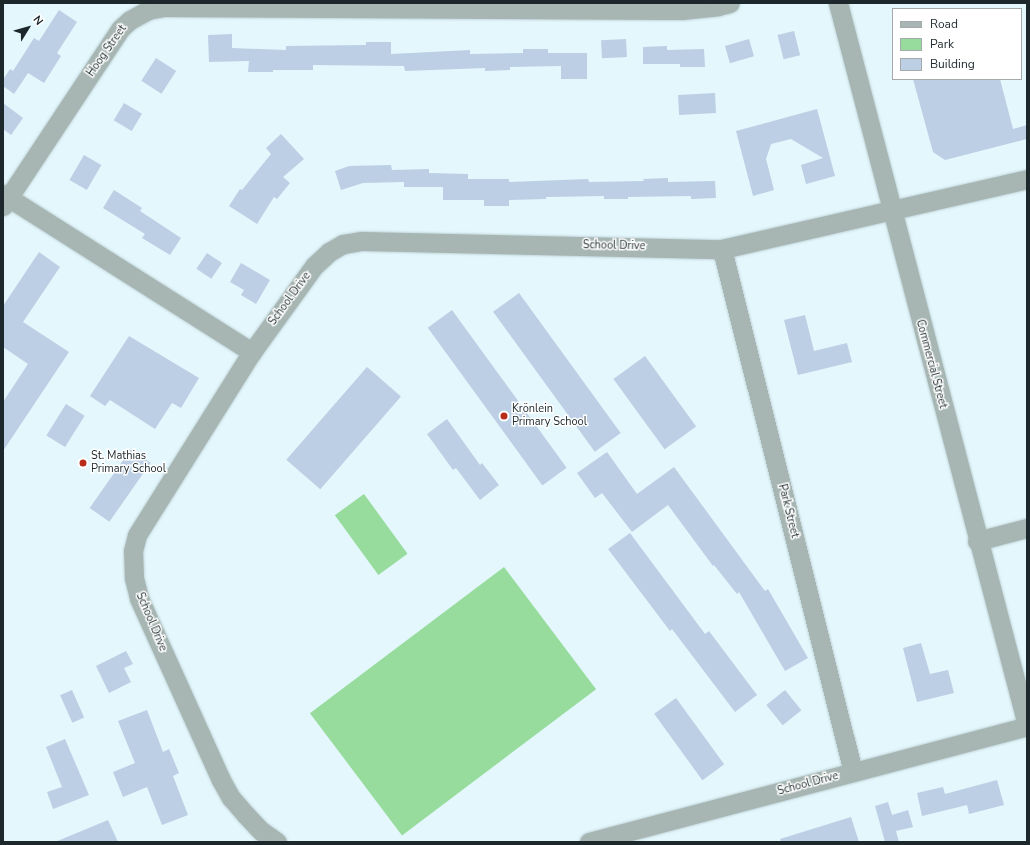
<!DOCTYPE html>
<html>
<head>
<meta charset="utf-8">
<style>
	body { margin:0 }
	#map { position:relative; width:1030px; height:845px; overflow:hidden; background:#e3f7fc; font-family:"Nunito Sans",sans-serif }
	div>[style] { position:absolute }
	.green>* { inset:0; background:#97dc9d; transform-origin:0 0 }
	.building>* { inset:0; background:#bccfe5; transform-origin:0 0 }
	.roads { filter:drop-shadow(0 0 1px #bfd2d7) drop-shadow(0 0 1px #bfd2d7) }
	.minor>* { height:19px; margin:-9.5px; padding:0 9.5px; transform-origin:9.5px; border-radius:9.5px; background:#a7b6b2 }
	.dots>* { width:11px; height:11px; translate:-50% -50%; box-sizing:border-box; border:2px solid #fff; border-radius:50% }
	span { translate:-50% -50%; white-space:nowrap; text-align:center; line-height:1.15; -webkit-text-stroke:3px #fff; paint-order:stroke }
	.street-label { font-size:11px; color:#1c282c }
	.poi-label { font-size:11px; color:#1c282c }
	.left { translate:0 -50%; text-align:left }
	.frame { position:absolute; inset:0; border:4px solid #1c282c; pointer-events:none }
	.legend { position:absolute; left:892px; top:8px; width:130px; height:72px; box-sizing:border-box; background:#fff; border:1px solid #a4a9ab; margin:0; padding:5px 7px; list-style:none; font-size:12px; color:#1c282c }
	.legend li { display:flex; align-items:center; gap:8px; height:20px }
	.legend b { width:20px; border:1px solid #a4a9ab }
	.north { position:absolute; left:8px; top:8px; width:40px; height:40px; -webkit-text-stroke:3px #fff; paint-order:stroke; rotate:53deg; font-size:11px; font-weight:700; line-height:16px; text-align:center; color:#1c282c }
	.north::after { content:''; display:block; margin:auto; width:14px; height:18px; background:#1c282c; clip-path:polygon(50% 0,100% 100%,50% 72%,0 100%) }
</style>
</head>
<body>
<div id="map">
	<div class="green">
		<div style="left:364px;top:494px;width:74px;height:36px;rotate:54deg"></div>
		<div style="left:504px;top:567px;width:153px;height:243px;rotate:53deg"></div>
	</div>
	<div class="building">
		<div style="clip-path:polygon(59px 10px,77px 22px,57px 53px,61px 56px,44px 83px,28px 73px,14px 94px,3px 86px,3px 80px,10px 69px,13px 71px,34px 38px,39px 41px)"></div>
		<div style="left:794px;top:31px;width:25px;height:17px;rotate:76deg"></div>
		<div style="clip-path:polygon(232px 34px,232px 48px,286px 50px,286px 46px,366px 45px,366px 42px,391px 42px,391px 54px,470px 50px,470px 54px,523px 53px,523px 49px,548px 49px,548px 53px,587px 53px,587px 79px,561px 79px,561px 66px,510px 67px,510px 70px,485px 71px,485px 68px,405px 71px,404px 66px,313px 65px,313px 70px,273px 70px,273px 72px,248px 72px,249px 61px,209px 62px,208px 35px)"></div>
		<div style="left:626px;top:39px;width:18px;height:25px;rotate:87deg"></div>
		<div style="left:749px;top:39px;width:18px;height:25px;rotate:74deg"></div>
		<div style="clip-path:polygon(667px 46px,667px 50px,704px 49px,705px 67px,680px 67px,680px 64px,643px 64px,643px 47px)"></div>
		<div style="left:156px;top:58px;width:24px;height:27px;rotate:33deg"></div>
		<div style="clip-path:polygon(913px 79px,1000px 79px,1013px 129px,1027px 125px,1027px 139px,945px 160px,933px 152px)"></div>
		<div style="left:715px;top:93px;width:20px;height:37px;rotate:87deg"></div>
		<div style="clip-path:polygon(3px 103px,23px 118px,11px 135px,3px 129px)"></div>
		<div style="left:124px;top:103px;width:21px;height:20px;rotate:31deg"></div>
		<div style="clip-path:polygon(817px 109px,835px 176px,806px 184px,801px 165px,823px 158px,791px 139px,771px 144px,766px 159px,774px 190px,753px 196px,736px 131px)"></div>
		<div style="clip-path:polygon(281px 134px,304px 159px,283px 177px,290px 183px,277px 199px,274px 197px,257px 224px,229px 206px,240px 189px,242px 190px,271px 154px,266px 148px)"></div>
		<div style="left:84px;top:155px;width:20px;height:29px;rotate:30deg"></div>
		<div style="clip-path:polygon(391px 165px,392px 170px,429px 169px,429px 173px,468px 174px,468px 179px,509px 179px,509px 182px,588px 179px,589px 182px,644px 181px,643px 179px,668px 178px,668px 182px,715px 181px,716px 198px,691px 199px,691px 196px,628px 197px,628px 199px,604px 199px,604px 196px,546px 197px,546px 199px,509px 200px,509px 206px,484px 206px,484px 200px,443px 200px,443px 187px,404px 187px,404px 182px,363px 183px,341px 190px,335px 171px,349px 166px)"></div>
		<div style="clip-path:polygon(114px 190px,142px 208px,140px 211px,181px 238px,170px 255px,142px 238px,145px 234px,103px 208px)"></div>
		<div style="clip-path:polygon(39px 252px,60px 267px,23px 322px,69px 352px,3px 451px,3px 402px,28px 364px,3px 347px,3px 306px)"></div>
		<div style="left:207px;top:253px;width:18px;height:19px;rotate:34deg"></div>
		<div style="clip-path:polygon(241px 263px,270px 280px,256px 304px,241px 295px,244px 290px,230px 282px)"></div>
		<div style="left:519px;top:293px;width:173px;height:32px;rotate:54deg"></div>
		<div style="left:452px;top:310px;width:195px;height:30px;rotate:54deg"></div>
		<div style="clip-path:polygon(805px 315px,814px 351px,847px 343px,852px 362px,798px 375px,784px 320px)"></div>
		<div style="clip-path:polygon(129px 336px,199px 378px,181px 408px,172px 403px,155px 429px,110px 400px,105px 406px,90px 396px)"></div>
		<div style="left:645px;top:356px;width:87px;height:39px;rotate:54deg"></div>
		<div style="left:367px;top:367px;width:45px;height:123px;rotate:41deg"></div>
		<div style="left:66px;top:404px;width:22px;height:37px;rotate:32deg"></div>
		<div style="clip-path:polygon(447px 419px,480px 465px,482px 463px,499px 485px,480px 500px,456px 468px,453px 470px,427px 434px)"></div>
		<div style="left:131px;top:449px;width:24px;height:72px;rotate:35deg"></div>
		<div style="clip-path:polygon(607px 452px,637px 494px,674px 467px,765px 591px,768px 589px,808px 658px,785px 671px,739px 592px,737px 594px,714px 565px,713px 566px,668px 505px,632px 532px,602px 493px,595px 498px,577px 473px)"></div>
		<div style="clip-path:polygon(630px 533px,705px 634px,709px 631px,757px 695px,735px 712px,672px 629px,670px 631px,608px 549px)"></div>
		<div style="clip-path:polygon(921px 643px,930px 674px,948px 670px,954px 693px,917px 702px,903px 648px)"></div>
		<div style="clip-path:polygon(126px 651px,133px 664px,124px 668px,131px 682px,109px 693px,96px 666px)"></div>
		<div style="left:72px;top:690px;width:30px;height:13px;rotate:66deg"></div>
		<div style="left:785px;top:690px;width:26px;height:24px;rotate:51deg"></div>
		<div style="left:676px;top:698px;width:82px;height:27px;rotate:54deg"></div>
		<div style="clip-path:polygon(147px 710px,163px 752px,169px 749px,179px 773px,173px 776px,188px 815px,162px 825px,147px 787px,123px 797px,113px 772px,135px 763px,118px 721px)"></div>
		<div style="clip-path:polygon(65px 739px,89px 795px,53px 809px,47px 792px,62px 787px,46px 747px)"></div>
		<div style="clip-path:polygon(997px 780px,1004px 805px,969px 814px,967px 805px,922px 816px,917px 793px,943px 787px,945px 794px)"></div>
		<div style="clip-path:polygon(888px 802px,892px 815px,908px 810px,913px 827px,896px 831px,899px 842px,885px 842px,875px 806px)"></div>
		<div style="clip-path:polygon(851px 817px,859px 842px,781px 842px,780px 839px)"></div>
		<div style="clip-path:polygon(108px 820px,118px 842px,55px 842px)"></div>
	</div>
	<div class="roads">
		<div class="minor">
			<div style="left:838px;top:3px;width:746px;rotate:75.33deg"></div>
			<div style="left:3px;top:194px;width:295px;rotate:32.4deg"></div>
			<div style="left:3px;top:206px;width:212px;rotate:-56.5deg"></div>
			<div style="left:120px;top:29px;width:13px;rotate:-42deg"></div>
			<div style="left:130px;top:20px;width:21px;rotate:-29deg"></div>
			<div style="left:148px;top:10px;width:15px;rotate:-11deg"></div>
			<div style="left:163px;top:7px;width:519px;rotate:0.33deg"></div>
			<div style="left:682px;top:10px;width:36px;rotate:-6deg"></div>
			<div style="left:718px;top:6px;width:12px;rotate:-14deg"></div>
			<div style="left:722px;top:249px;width:539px;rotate:75.94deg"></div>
			<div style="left:977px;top:541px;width:52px;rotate:-14.6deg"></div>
			<div style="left:277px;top:842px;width:19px;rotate:-145deg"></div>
			<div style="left:261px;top:831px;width:22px;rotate:-133deg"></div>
			<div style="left:246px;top:815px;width:23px;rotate:-131deg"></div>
			<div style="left:231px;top:798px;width:21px;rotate:-119deg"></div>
			<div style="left:221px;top:780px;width:200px;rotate:-114.3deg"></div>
			<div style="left:139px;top:598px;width:21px;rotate:-104deg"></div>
			<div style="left:134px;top:578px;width:27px;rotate:-92deg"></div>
			<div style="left:133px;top:551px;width:16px;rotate:-76deg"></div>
			<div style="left:137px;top:535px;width:216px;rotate:-57.9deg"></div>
			<div style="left:252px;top:352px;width:106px;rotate:-54.2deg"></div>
			<div style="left:314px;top:266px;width:21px;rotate:-43deg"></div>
			<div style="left:329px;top:252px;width:16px;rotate:-30deg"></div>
			<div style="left:343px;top:244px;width:18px;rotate:-9deg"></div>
			<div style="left:361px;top:241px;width:361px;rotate:1.3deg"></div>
			<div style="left:722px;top:249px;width:313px;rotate:-12.9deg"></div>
			<div style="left:589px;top:842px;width:453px;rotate:-14.8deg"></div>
		</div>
	</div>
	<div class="dots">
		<div style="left:504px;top:416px;background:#b92c1a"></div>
		<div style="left:83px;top:463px;background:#b92c1a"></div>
	</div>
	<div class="street-label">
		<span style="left:107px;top:51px;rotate:-55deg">Hoog Street</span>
		<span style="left:614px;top:246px;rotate:1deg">School Drive</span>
		<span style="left:290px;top:299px;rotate:-54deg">School Drive</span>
		<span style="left:931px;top:364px;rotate:75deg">Commercial Street</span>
		<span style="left:788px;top:511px;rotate:76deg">Park Street</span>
		<span style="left:151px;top:622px;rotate:67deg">School Drive</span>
		<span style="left:808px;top:784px;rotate:-15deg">School Drive</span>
	</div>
	<div class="poi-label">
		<span class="left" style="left:512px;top:416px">Krönlein<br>Primary School</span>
		<span class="left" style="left:91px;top:463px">St. Mathias<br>Primary School</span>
	</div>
	<div class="frame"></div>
	<ul class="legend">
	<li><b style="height:5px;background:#a7b6b2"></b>Road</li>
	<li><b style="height:11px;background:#97dc9d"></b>Park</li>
	<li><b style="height:11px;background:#bccfe5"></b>Building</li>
	</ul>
	<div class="north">N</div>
</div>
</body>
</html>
